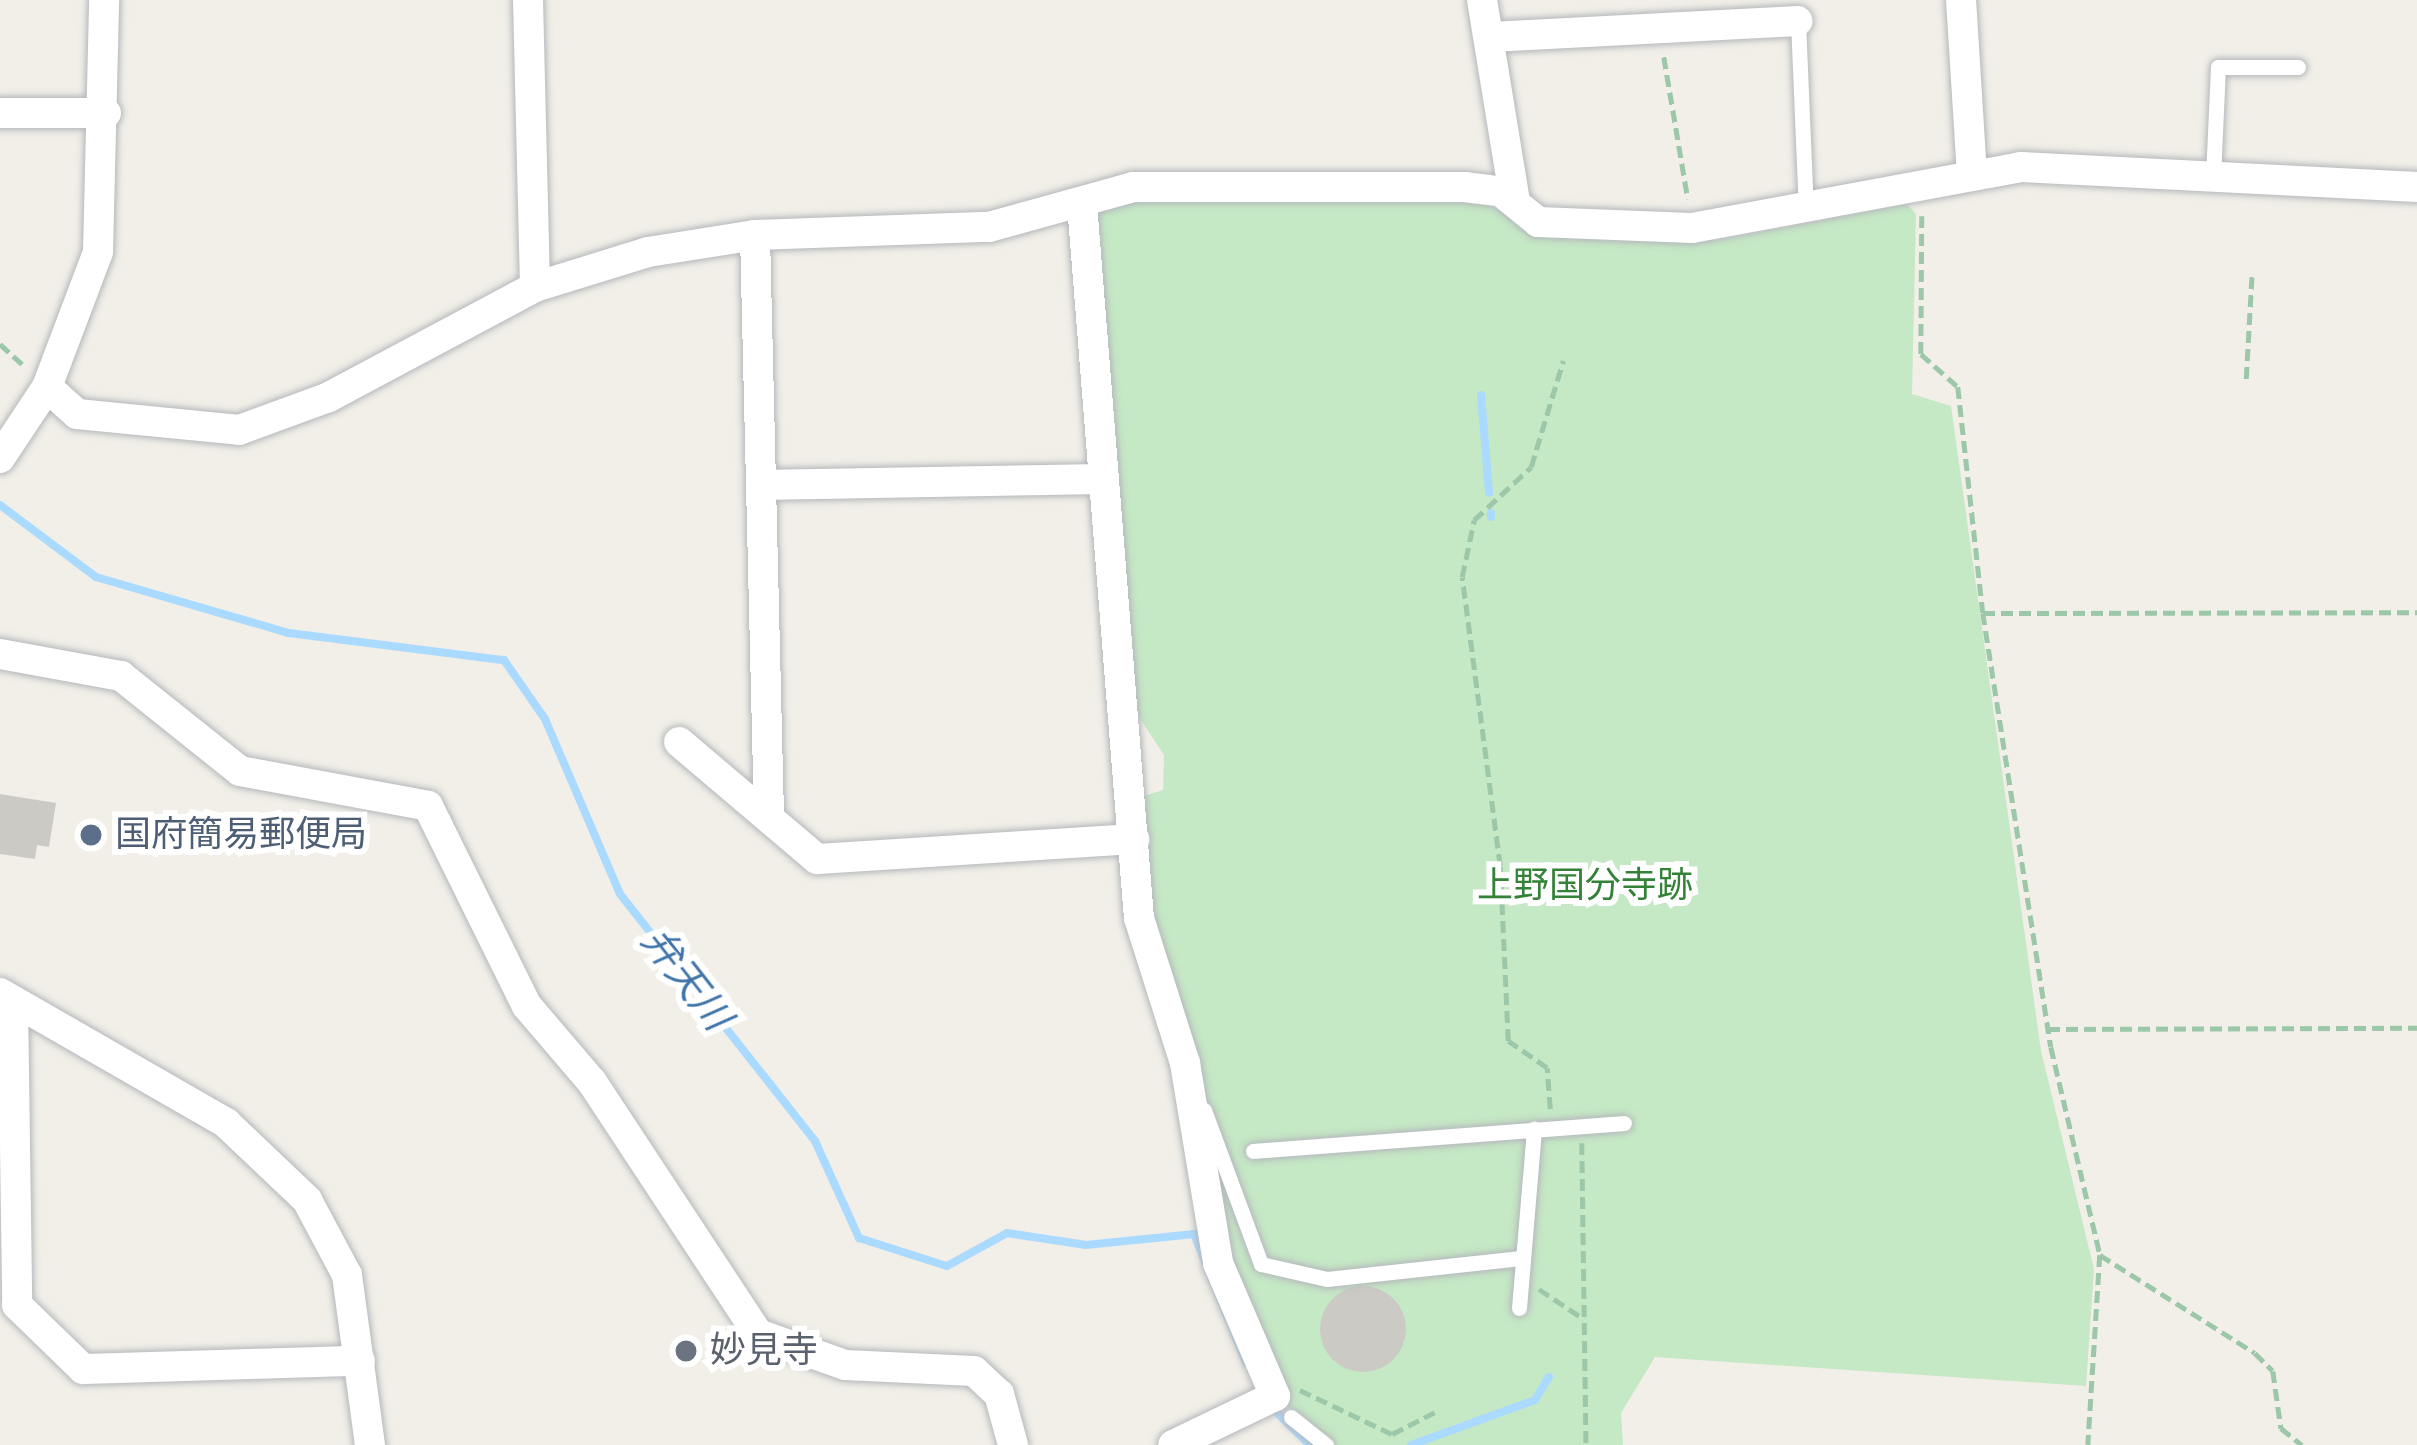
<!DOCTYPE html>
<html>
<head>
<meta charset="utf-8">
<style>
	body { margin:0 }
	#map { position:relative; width:2417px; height:1445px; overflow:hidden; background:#f1efe8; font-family:"Work Sans","Noto Sans JP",sans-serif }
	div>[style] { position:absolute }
	.green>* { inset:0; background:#c5e8c5 }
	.stream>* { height:8px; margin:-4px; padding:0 4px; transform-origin:4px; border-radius:4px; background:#aadaff }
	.building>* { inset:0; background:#cccac5 }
	.round { border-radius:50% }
	.path>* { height:4.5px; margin-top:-2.25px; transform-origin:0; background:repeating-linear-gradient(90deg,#9cc7a9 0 12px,transparent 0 18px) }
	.roads { filter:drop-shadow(0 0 3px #b5b8bc) drop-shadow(0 0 3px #b5b8bc) }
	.lane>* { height:15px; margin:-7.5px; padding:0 7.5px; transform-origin:7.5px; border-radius:7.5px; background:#fff }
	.street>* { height:30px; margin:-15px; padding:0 15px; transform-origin:15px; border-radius:15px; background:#fff }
	.dots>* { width:33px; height:33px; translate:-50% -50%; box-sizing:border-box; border:6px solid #fff; border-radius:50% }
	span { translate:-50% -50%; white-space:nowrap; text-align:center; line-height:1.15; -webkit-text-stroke:12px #fff; paint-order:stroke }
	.service-label { font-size:36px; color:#4e5e75 }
	.left { translate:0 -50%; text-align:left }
	.park-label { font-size:36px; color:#348238 }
	.worship-label { font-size:36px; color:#5b616d }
	.water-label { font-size:39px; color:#4174aa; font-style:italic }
</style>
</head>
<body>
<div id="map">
	<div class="green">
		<div style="clip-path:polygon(1355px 190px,1490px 206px,1551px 232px,1718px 240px,1907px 204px,1916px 214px,1912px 394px,1951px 406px,2041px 1051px,2094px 1269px,2086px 1386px,1655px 1357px,1621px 1413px,1623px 1445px,1319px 1445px,1298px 1427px,1236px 1295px,1161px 974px,1138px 798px,1163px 790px,1164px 755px,1137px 714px,1095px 212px,1108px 200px)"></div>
	</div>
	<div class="stream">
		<div style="left:1481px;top:395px;width:98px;rotate:85.3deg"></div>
		<div style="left:0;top:505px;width:120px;rotate:36.9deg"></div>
		<div style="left:96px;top:577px;width:201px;rotate:16.2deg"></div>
		<div style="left:289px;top:633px;width:217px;rotate:7.2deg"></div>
		<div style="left:504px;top:660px;width:72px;rotate:55.2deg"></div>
		<div style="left:545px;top:719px;width:190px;rotate:66.8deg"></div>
		<div style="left:620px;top:894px;width:315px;rotate:51.7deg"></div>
		<div style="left:815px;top:1141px;width:107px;rotate:65.6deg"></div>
		<div style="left:859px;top:1238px;width:92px;rotate:17.7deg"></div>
		<div style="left:947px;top:1266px;width:68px;rotate:-28.8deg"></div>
		<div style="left:1007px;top:1233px;width:80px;rotate:8.6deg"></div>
		<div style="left:1086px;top:1245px;width:109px;rotate:-5.8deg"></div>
		<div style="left:1194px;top:1234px;width:139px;rotate:68deg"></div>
		<div style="left:1491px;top:513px;width:4px;rotate:90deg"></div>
		<div style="left:1271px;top:1407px;width:54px;rotate:44.3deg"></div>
		<div style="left:1411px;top:1445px;width:132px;rotate:-19.9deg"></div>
		<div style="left:1535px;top:1400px;width:27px;rotate:-59deg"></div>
	</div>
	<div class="building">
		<div style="clip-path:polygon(0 794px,56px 803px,49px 847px,37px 845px,35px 859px,0 854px)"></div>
		<div class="round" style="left:1320px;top:1286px;width:86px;height:86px"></div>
	</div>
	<div class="path">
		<div style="left:1664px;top:57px;width:144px;rotate:80.4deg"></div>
		<div style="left:1922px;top:216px;width:138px;rotate:90.4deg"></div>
		<div style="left:1921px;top:354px;width:50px;rotate:41.7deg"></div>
		<div style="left:1958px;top:387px;width:227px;rotate:83.7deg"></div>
		<div style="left:1983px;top:613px;width:434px;rotate:-0.1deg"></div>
		<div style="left:0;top:344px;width:36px;rotate:42deg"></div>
		<div style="left:2246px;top:379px;width:106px;rotate:-86.8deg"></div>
		<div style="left:1983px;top:613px;width:439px;rotate:81.1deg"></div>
		<div style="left:2051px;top:1047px;width:214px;rotate:76.7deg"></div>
		<div style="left:2100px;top:1255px;width:190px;rotate:93.6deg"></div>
		<div style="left:2048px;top:1029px;width:369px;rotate:-0.2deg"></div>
		<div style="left:1550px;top:1109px;width:41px;rotate:-94.2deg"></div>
		<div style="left:1547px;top:1068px;width:47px;rotate:-145.3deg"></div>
		<div style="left:1508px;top:1041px;width:175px;rotate:-92.6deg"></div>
		<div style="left:1500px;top:866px;width:291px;rotate:-97.5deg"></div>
		<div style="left:1462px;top:577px;width:58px;rotate:-78.1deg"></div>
		<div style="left:1474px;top:520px;width:78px;rotate:-42.9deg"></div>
		<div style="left:1531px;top:467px;width:111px;rotate:-73.2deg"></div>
		<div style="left:1582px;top:1143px;width:302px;rotate:89.2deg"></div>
		<div style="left:2100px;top:1255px;width:183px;rotate:32.3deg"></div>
		<div style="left:2255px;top:1353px;width:25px;rotate:45deg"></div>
		<div style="left:2273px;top:1371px;width:58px;rotate:82deg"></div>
		<div style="left:2281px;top:1428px;width:27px;rotate:39deg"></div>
		<div style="left:1539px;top:1289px;width:54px;rotate:33.7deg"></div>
		<div style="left:1300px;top:1390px;width:102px;rotate:25.6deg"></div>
		<div style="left:1392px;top:1434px;width:48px;rotate:-27.1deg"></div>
	</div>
	<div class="roads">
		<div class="lane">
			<div style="left:1798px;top:21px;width:189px;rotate:87.6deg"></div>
			<div style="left:2213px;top:177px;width:110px;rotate:-87.4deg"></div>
			<div style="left:2218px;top:67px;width:80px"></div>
			<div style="left:1204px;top:1110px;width:164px;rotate:69.7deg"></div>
			<div style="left:1261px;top:1264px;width:68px;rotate:12.8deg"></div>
			<div style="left:1327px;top:1279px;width:195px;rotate:-6.2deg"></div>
			<div style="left:1253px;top:1151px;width:372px;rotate:-4.3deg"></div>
			<div style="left:1519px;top:1308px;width:180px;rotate:-85.2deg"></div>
			<div style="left:1291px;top:1417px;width:45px;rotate:38.7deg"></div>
		</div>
		<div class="street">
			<div style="left:528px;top:0;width:287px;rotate:88.6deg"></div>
			<div style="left:1482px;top:0;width:205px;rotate:80.7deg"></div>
			<div style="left:1961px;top:0;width:176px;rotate:86.4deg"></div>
			<div style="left:1491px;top:37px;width:307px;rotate:-3deg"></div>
			<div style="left:0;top:113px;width:106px"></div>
			<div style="left:1082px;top:204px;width:716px;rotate:85.44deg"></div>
			<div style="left:1139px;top:918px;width:152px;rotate:72.4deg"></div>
			<div style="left:1185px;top:1063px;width:203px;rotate:80.6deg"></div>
			<div style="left:1218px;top:1263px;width:145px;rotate:66.8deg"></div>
			<div style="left:1275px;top:1396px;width:113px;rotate:154.3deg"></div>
			<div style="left:755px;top:235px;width:583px;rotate:88.62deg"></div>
			<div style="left:47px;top:387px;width:40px;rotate:42deg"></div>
			<div style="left:77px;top:414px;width:163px;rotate:5.6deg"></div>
			<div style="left:239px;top:430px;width:96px;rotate:-20.1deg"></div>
			<div style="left:329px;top:397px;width:234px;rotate:-28.1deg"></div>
			<div style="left:535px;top:287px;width:118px;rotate:-17.2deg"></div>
			<div style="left:648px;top:252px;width:108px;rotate:-9deg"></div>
			<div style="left:755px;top:235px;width:234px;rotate:-2deg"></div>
			<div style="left:989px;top:227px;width:149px;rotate:-15.5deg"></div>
			<div style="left:1133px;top:187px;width:332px"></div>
			<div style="left:1465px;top:187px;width:35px;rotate:7deg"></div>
			<div style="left:1500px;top:191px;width:49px;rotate:39.2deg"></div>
			<div style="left:1538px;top:222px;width:154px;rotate:2.2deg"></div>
			<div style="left:1692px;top:228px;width:335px;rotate:-10.5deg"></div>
			<div style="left:2021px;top:167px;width:397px;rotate:2.9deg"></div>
			<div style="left:0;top:458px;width:85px;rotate:-56.5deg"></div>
			<div style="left:47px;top:387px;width:144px;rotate:-69.3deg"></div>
			<div style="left:98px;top:252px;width:252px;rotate:-88.6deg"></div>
			<div style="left:761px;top:485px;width:340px;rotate:-1deg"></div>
			<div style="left:0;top:654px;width:123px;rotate:10.3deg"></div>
			<div style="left:121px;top:676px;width:152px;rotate:38.6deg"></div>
			<div style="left:240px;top:771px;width:191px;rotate:10.5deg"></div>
			<div style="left:428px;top:806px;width:223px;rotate:63.7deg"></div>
			<div style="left:527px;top:1006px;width:100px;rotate:49.5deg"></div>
			<div style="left:592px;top:1082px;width:302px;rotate:56.6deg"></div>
			<div style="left:758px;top:1334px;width:92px;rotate:19.6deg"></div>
			<div style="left:845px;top:1365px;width:129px;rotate:2.7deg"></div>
			<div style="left:974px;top:1371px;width:34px;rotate:43deg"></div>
			<div style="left:999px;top:1394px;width:53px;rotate:74.6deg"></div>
			<div style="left:679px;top:742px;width:181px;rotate:40.3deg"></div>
			<div style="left:817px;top:859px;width:318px;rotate:-3.6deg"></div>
			<div style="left:0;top:993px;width:261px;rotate:29.9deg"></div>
			<div style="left:226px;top:1123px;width:112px;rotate:43.5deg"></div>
			<div style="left:307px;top:1200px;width:85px;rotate:61.9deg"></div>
			<div style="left:347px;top:1275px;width:172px;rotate:82.3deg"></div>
			<div style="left:13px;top:1001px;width:304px;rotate:89.2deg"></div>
			<div style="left:17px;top:1305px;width:92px;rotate:44.1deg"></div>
			<div style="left:83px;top:1369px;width:277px;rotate:-1.7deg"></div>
		</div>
	</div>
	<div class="dots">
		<div style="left:91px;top:835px;background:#5c6f8a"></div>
		<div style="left:686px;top:1351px;background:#6b7280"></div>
	</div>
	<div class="service-label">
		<span class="left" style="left:115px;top:835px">国府簡易郵便局</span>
	</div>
	<div class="park-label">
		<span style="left:1585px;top:886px">上野国分寺跡</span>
	</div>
	<div class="worship-label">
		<span class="left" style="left:710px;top:1351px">妙見寺</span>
	</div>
	<div class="water-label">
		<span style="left:686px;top:979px;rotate:52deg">弁天川</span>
	</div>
</div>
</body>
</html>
